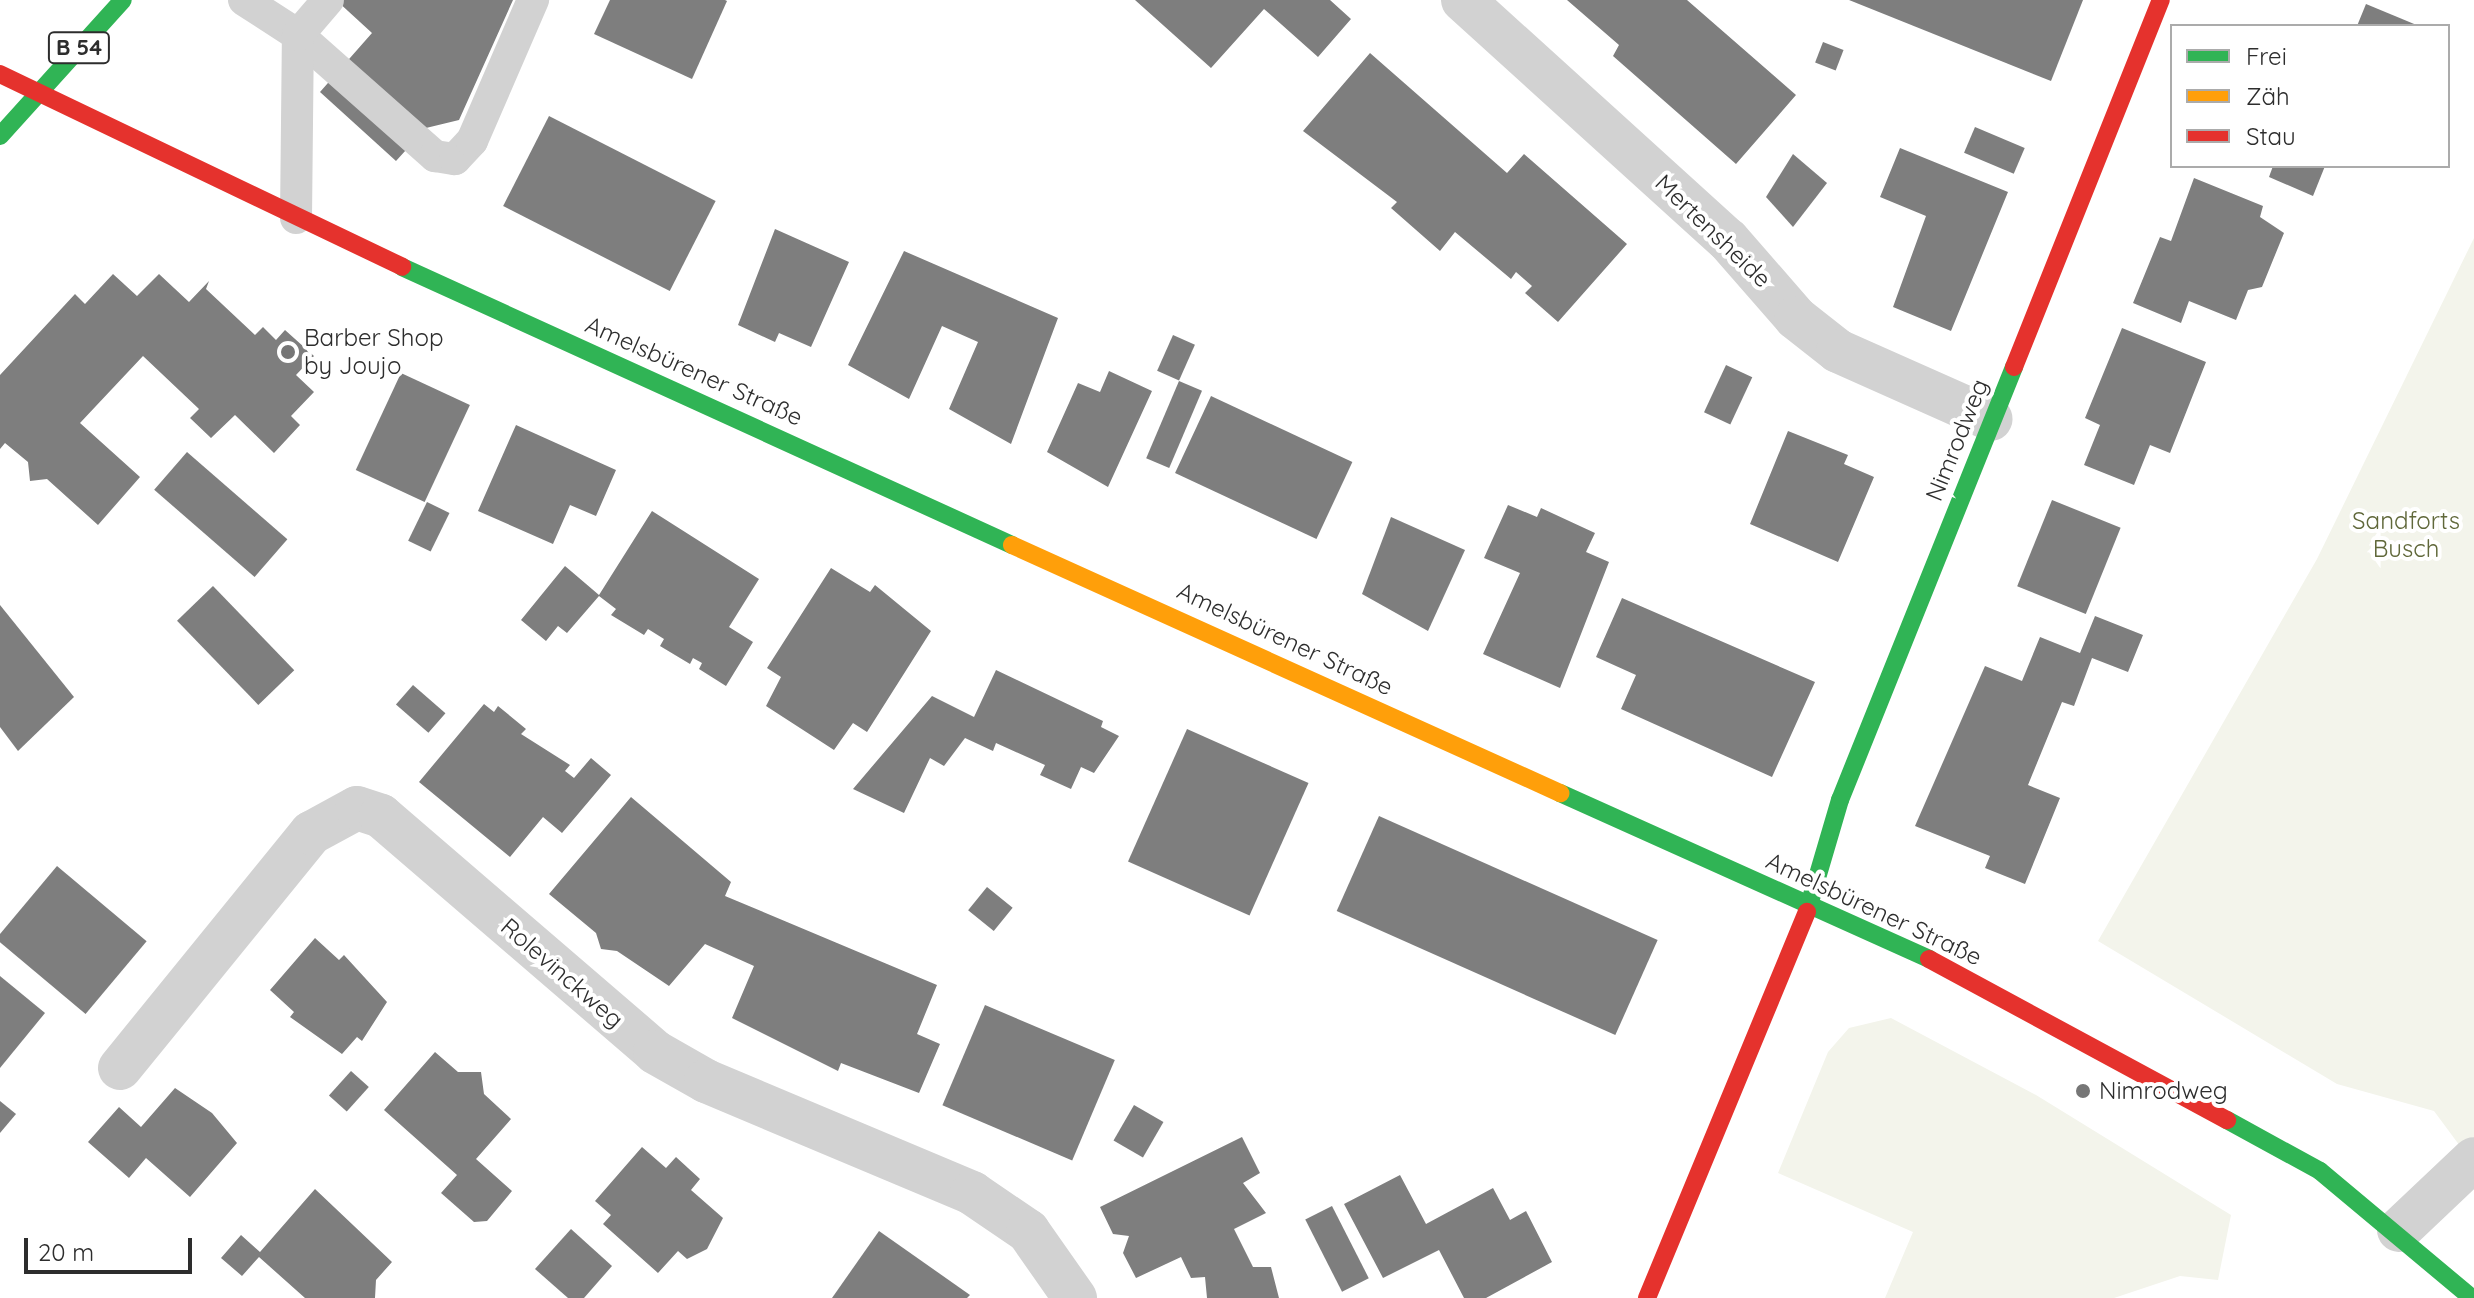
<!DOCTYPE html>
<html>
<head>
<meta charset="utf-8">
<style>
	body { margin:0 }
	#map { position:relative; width:2474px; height:1298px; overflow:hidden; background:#fff; font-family:Quicksand,sans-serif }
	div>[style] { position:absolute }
	.green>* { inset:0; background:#f3f4eb }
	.building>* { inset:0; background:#7e7e7e; transform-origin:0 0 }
	.lane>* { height:32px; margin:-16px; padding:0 16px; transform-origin:16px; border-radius:16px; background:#d2d2d2 }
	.street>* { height:44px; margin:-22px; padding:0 22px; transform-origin:22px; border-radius:22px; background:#d2d2d2 }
	.fast>* { height:18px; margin:-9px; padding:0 9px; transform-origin:9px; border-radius:9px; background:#30b455 }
	.slow>* { height:18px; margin:-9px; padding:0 9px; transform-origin:9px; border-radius:9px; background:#ff9f0a }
	.jam>* { height:18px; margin:-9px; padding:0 9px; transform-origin:9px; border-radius:9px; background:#e5322d }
	.dots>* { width:22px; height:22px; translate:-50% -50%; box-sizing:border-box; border:4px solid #fff; border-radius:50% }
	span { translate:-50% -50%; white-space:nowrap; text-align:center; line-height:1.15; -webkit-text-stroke:8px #fff; paint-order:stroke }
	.shield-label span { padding:2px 6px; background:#fff; border:2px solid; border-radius:6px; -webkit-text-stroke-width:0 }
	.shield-label { font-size:22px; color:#2d2d2d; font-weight:700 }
	.street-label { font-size:24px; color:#2d2d2d }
	.poi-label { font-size:24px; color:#2d2d2d }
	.left { translate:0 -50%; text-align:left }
	.park-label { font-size:24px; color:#60683a }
	.legend { position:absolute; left:2170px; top:24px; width:280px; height:144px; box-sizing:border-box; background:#fff; border:2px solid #ababab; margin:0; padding:10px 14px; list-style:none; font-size:24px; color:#2d2d2d }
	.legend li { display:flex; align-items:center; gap:16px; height:40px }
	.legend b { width:40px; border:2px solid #ababab }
	.scale { position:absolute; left:24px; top:1238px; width:168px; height:36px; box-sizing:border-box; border:4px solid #2d2d2d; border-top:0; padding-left:10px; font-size:24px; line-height:28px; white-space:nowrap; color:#2d2d2d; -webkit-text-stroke:6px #fff; paint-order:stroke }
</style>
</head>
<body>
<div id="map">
	<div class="green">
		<div style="clip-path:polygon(2474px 238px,2474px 1165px,2434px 1111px,2337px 1084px,2098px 941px,2317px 559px)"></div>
		<div style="clip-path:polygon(1891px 1018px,2036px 1095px,2231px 1215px,2218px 1280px,2180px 1276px,2114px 1298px,1885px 1298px,1913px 1232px,1778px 1173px,1828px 1052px,1849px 1028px)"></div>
	</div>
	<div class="building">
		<div style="clip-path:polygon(336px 0,513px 0,459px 120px,426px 128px,396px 161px,320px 92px,372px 33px)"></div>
		<div style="clip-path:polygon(610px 0,725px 0,727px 1px,692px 79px,594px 34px)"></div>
		<div style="clip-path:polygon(1135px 0,1330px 0,1351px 19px,1318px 57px,1264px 9px,1211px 68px)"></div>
		<div style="clip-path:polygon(1567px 0,1687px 0,1796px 95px,1736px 164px,1613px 56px,1619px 45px)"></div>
		<div style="clip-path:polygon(1849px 0,2083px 0,2051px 81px)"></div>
		<div style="clip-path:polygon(2366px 4px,2419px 26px,2357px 26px)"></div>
		<div style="left:1823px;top:42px;width:22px;height:22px;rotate:21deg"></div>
		<div style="clip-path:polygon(1370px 53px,1507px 173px,1524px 154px,1627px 244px,1558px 322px,1525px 293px,1532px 286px,1516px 272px,1511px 279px,1455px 232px,1440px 251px,1391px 208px,1397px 202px,1303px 131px)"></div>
		<div style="left:549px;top:116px;width:187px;height:101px;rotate:27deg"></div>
		<div style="left:1975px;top:127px;width:54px;height:28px;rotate:23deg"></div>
		<div style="clip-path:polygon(1900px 148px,2008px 192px,1951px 331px,1893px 307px,1926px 216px,1880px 197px)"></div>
		<div style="clip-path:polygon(1793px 154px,1827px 183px,1793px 227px,1766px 197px)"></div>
		<div style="clip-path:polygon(2273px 166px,2325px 166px,2313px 196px,2269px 177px)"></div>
		<div style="clip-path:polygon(2194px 178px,2263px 206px,2260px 217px,2284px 233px,2262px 287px,2248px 290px,2236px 320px,2189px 301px,2181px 323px,2133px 303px,2160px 237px,2171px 241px)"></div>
		<div style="clip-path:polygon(775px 229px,849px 262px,811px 347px,779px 333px,775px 342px,738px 325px)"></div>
		<div style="clip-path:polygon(904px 251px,1058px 318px,1011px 444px,949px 409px,978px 342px,942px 326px,909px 399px,848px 365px)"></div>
		<div style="clip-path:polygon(113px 274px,137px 296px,159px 274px,189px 302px,209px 281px,206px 289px,255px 335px,263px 327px,276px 340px,285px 330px,314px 356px,296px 375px,314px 392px,291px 416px,300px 425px,274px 453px,235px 415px,211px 438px,190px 418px,199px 409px,143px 356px,80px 423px,140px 477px,98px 525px,47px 479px,30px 481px,28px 462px,5px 443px,0 449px,0 375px,75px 294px,85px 304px)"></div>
		<div style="clip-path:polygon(2122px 328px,2206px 362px,2170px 453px,2150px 445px,2134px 485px,2084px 465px,2100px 425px,2085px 418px)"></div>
		<div style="left:1173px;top:335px;width:24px;height:39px;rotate:24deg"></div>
		<div style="left:1726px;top:365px;width:29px;height:52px;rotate:25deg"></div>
		<div style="clip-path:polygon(1109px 371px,1152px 391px,1108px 487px,1047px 452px,1078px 383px,1100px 392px)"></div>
		<div style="left:401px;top:373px;width:76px;height:107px;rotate:25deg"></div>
		<div style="left:1179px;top:381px;width:25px;height:84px;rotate:23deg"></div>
		<div style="left:1211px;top:396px;width:156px;height:85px;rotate:25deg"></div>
		<div style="clip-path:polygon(516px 425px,616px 470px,596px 516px,570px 505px,553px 544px,478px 511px)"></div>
		<div style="clip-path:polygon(1788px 431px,1848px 455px,1844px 464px,1874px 477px,1838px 562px,1750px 524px)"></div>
		<div style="left:187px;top:452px;width:133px;height:50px;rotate:41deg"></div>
		<div style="left:2052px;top:500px;width:74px;height:93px;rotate:22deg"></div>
		<div style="left:427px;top:502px;width:25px;height:43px;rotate:26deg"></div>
		<div style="clip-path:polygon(1508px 505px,1537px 517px,1541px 508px,1595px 533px,1586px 552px,1609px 562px,1560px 688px,1483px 654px,1520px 573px,1484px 558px)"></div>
		<div style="clip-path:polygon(652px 511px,759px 579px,729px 627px,753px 642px,726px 686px,699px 669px,702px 663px,693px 658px,690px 664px,660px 646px,664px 639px,648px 629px,644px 635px,611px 615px,616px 609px,599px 596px,567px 633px,558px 626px,546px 641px,521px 620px,565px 566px,599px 595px)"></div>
		<div style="clip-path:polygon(1391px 517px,1465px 550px,1428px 631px,1362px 594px)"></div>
		<div style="clip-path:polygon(831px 568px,870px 592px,875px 585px,931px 631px,867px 732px,853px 723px,834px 750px,766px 706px,781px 677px,767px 668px)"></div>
		<div style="left:213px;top:586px;width:117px;height:50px;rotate:46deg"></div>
		<div style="clip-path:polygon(1622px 598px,1815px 682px,1772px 777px,1621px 709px,1636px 675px,1596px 657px)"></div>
		<div style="clip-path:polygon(0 605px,74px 697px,18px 751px,0 727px)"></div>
		<div style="clip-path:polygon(2095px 616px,2143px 635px,2128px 672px,2092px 658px,2074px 706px,2062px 702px,2028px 785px,2060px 798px,2025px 884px,1985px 868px,1990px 856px,1915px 826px,1985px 666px,2022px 681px,2040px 637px,2080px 653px)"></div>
		<div style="clip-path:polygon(996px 670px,1103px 721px,1101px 727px,1119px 736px,1094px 773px,1081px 767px,1071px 789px,1040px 775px,1045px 765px,996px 743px,993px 751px,965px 738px,944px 766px,930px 758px,904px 813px,853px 789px,932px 696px,974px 717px)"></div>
		<div style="left:413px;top:685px;width:43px;height:26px;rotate:41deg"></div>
		<div style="clip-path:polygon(484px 704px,494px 712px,498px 706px,526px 729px,521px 734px,570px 765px,565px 771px,574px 778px,591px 758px,611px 775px,562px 833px,543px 817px,510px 857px,419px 782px)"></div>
		<div style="left:1187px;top:729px;width:133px;height:145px;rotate:24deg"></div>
		<div style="clip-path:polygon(631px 797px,731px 882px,725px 896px,937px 985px,917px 1034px,940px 1044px,919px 1093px,841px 1063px,838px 1071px,732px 1018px,754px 966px,705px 944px,669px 986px,617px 951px,601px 949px,596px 933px,549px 894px)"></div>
		<div style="left:1379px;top:816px;width:305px;height:104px;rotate:24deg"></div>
		<div style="left:57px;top:866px;width:117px;height:95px;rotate:40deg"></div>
		<div style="left:987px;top:887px;width:33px;height:30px;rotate:39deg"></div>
		<div style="clip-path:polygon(315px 938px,339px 960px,344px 955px,387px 1002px,362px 1041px,357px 1037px,342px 1054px,290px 1017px,294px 1012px,270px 990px)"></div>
		<div style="clip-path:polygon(0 976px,45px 1013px,0 1068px)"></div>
		<div style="left:985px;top:1005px;width:141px;height:109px;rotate:23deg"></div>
		<div style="clip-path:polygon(435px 1052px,458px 1072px,481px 1072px,484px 1094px,511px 1119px,476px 1159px,512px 1191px,487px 1221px,474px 1222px,441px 1193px,457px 1175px,384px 1110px)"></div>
		<div style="left:351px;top:1071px;width:24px;height:33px;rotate:42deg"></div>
		<div style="clip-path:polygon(175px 1088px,212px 1113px,237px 1143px,190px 1197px,146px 1158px,129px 1178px,88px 1142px,119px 1107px,141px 1127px)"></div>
		<div style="clip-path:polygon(0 1101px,16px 1114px,0 1133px)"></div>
		<div style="left:1134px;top:1105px;width:34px;height:41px;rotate:30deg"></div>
		<div style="clip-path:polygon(1242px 1137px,1260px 1173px,1243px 1183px,1266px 1213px,1234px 1229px,1253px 1267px,1271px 1267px,1279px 1298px,1207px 1298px,1205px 1277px,1191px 1278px,1181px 1257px,1136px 1278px,1123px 1253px,1129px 1236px,1113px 1234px,1100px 1207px)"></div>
		<div style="clip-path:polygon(642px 1147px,666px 1168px,676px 1157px,700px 1179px,691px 1190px,723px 1218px,707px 1249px,687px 1259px,678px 1251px,658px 1273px,603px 1224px,611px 1215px,595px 1201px)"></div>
		<div style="clip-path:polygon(1400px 1175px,1426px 1224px,1493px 1188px,1510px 1220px,1526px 1211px,1552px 1262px,1486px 1298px,1464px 1298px,1439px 1250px,1383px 1278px,1344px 1204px)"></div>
		<div style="clip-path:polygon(315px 1189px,392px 1262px,376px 1280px,375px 1298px,305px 1298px,259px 1257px,242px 1276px,221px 1258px,241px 1235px,260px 1252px)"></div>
		<div style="left:1332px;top:1206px;width:81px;height:30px;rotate:63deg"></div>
		<div style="clip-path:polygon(571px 1229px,612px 1266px,584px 1298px,568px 1298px,535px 1269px)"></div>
		<div style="clip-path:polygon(879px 1231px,970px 1295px,967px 1298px,832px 1298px)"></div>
	</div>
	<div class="lane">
		<div style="left:244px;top:0;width:64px;rotate:32.9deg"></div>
		<div style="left:298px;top:35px;width:183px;rotate:41.5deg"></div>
		<div style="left:435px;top:156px;width:20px;rotate:9deg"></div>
		<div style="left:455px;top:159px;width:25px;rotate:-47deg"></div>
		<div style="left:472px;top:141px;width:154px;rotate:-66.6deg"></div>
		<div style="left:296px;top:218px;width:183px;rotate:-89.4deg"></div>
		<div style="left:298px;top:35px;width:46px;rotate:-49.4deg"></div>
	</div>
	<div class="street">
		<div style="left:1463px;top:0;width:358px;rotate:42.2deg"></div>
		<div style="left:1728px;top:240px;width:103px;rotate:48.9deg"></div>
		<div style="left:1796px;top:318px;width:53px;rotate:38.2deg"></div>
		<div style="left:1838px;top:351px;width:167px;rotate:24deg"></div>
		<div style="left:120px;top:1068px;width:303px;rotate:-50.9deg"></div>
		<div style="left:311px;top:833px;width:52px;rotate:-28.5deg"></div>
		<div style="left:357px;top:808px;width:25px;rotate:18deg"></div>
		<div style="left:381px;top:816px;width:362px;rotate:40.7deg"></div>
		<div style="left:655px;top:1052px;width:59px;rotate:29.6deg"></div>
		<div style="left:706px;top:1081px;width:289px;rotate:22.8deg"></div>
		<div style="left:972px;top:1193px;width:68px;rotate:34.2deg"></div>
		<div style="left:1028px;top:1231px;width:82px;rotate:55deg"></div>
		<div style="left:2399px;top:1230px;width:103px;rotate:-43.4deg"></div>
	</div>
	<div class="fast">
		<div style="left:0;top:136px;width:183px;rotate:-47.9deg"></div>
		<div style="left:402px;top:267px;width:670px;rotate:24.5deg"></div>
		<div style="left:1560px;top:793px;width:405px;rotate:24.2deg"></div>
		<div style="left:1807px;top:912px;width:117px;rotate:-73.6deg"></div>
		<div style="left:1840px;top:800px;width:467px;rotate:-68.1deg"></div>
		<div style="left:2227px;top:1120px;width:106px;rotate:28.7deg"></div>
		<div style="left:2320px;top:1171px;width:198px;rotate:39.9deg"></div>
	</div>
	<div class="slow">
		<div style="left:1012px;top:545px;width:602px;rotate:24.35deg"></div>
	</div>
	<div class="jam">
		<div style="left:0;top:74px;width:446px;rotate:25.6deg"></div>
		<div style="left:2014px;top:367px;width:395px;rotate:-68.2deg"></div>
		<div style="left:1929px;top:959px;width:339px;rotate:28.4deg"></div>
		<div style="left:1647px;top:1298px;width:418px;rotate:-67.5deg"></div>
	</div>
	<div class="dots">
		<div style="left:288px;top:352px;background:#767676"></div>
		<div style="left:2083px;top:1091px;background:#767676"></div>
	</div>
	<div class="shield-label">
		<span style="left:79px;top:48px">B 54</span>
	</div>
	<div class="street-label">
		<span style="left:1713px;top:231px;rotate:44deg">Mertensheide</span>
		<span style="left:694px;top:371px;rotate:24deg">Amelsbürener Straße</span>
		<span style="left:1957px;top:440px;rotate:-68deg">Nimrodweg</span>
		<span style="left:1285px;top:639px;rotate:25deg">Amelsbürener Straße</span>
		<span style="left:1874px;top:909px;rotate:25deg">Amelsbürener Straße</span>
		<span style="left:562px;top:973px;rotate:41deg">Rolevinckweg</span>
	</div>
	<div class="poi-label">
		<span class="left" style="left:304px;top:352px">Barber Shop<br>by Joujo</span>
		<span class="left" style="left:2099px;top:1091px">Nimrodweg</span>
	</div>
	<div class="park-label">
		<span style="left:2406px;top:535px">Sandforts<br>Busch</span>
	</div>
	<ul class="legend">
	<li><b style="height:10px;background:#30b455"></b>Frei</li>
	<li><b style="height:10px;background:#ff9f0a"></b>Zäh</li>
	<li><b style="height:10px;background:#e5322d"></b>Stau</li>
	</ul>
	<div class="scale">20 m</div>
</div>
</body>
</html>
